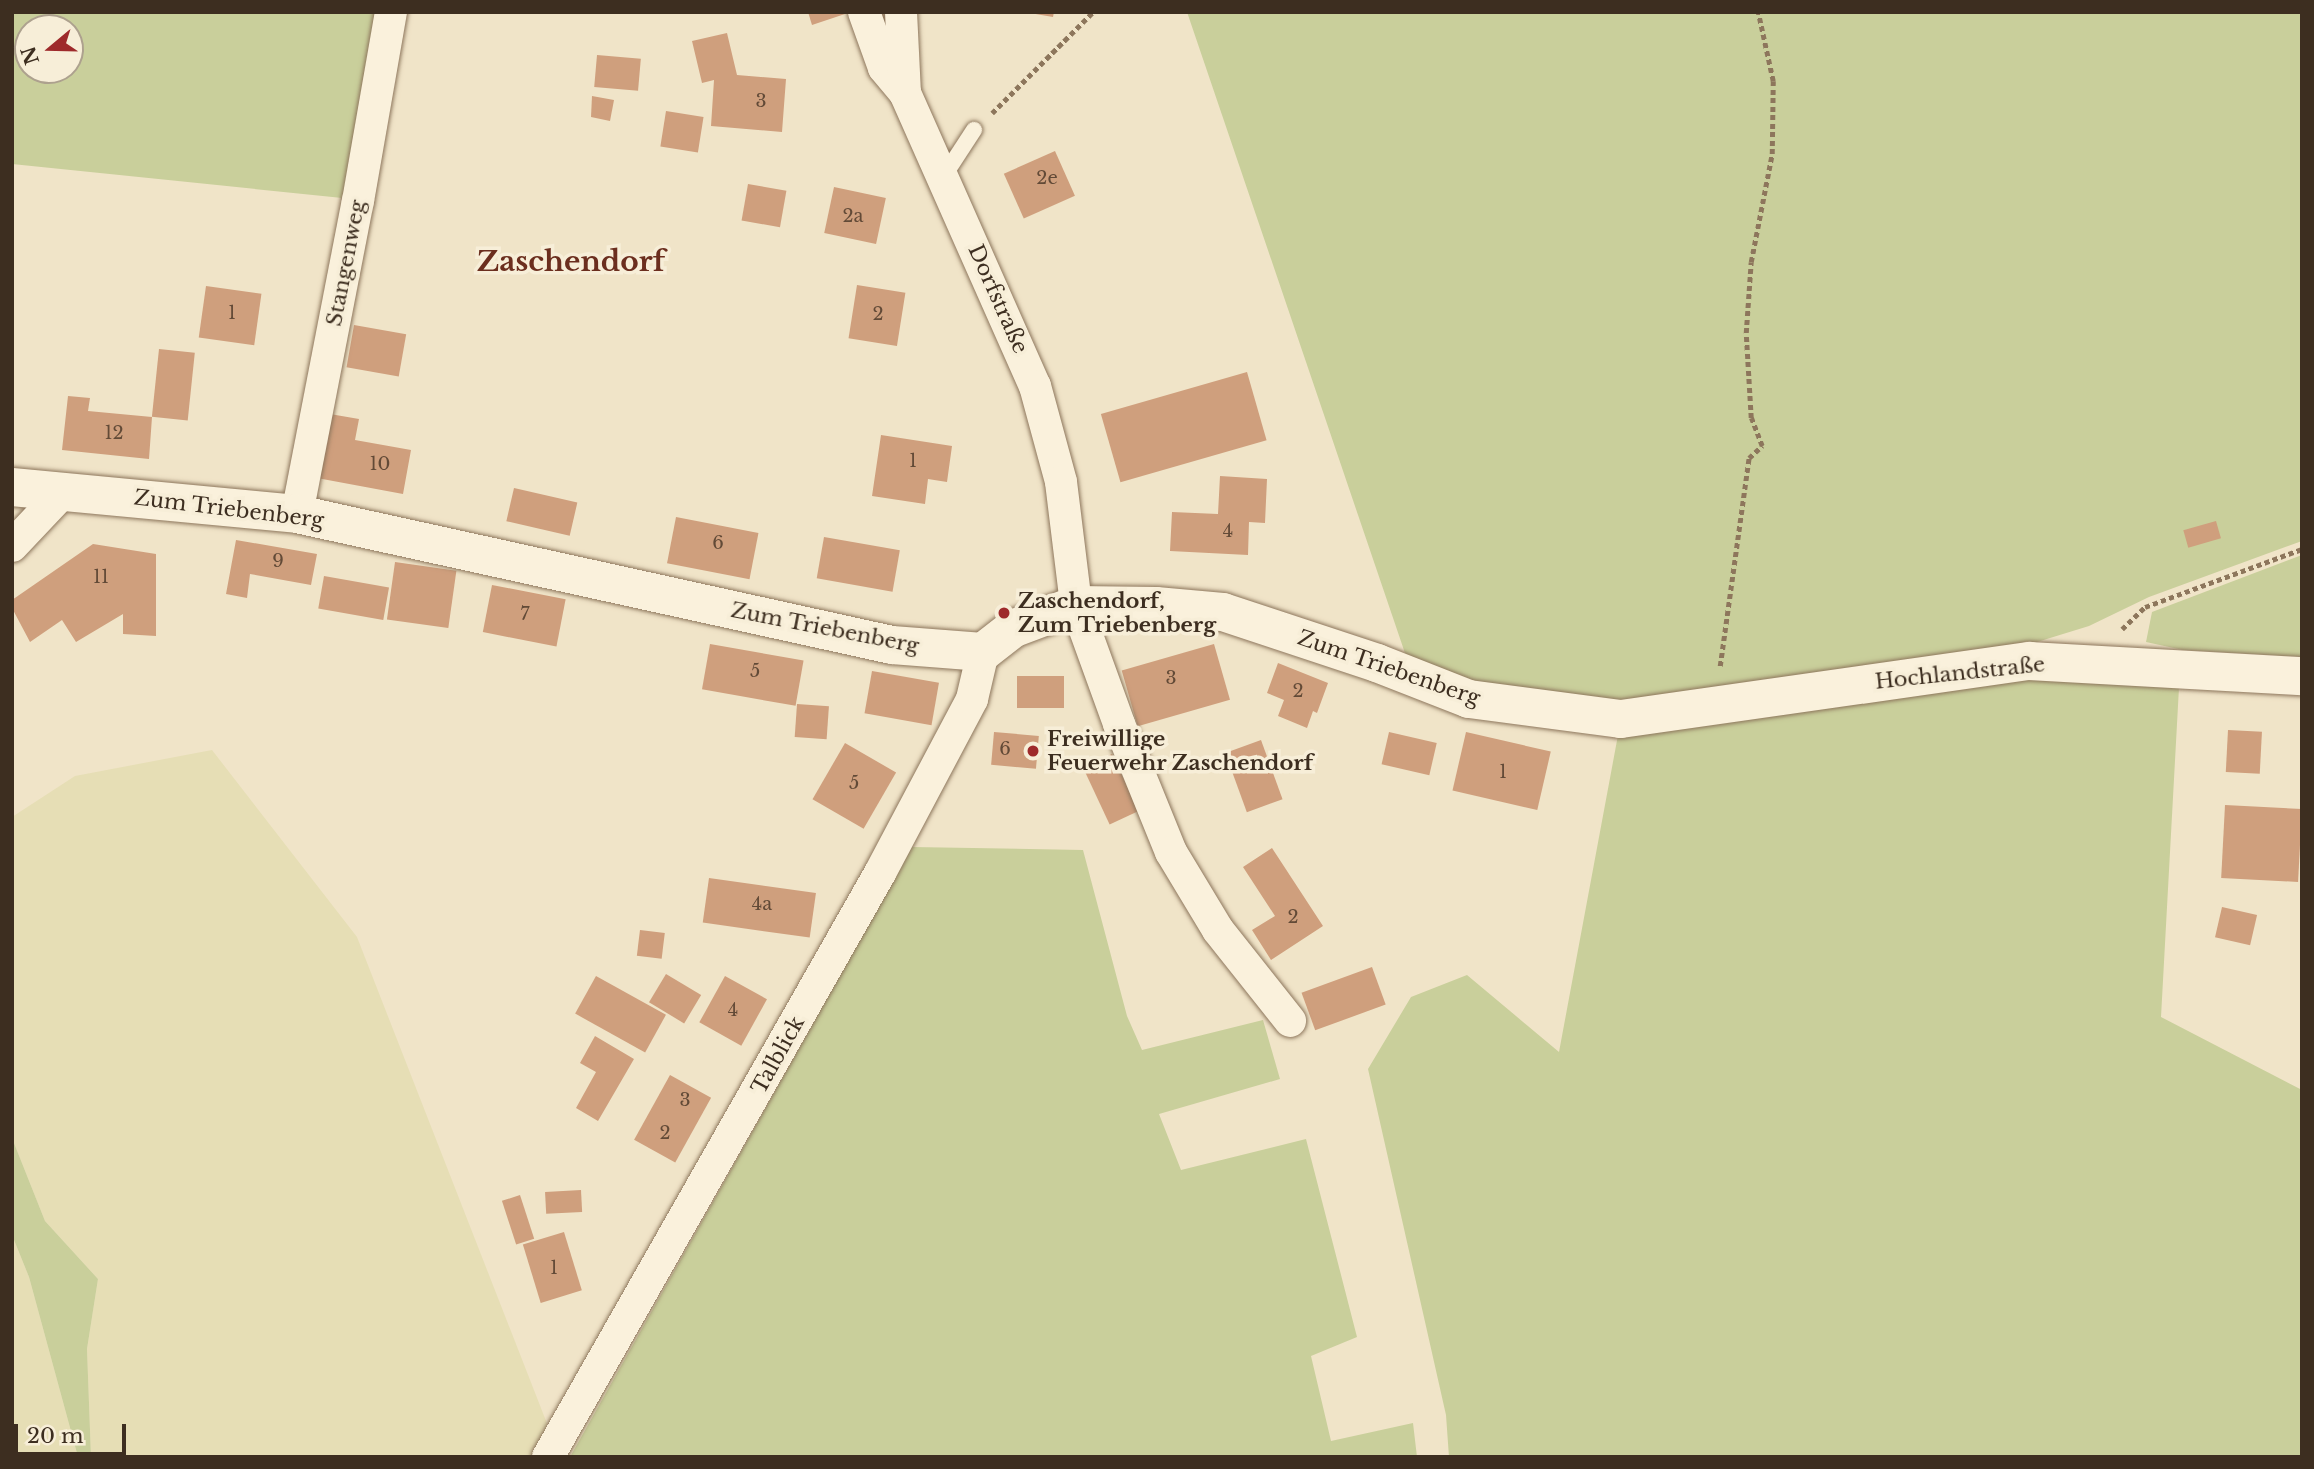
<!DOCTYPE html>
<html>
<head>
<meta charset="utf-8">
<style>
	body { margin:0 }
	#map { position:relative; width:2314px; height:1469px; overflow:hidden; background:#f0e4c8; font-family:"Libre Baskerville",serif }
	div>[style] { position:absolute }
	.farmland>* { inset:0; background:#e6deb5 }
	.green>* { inset:0; background:#c9cf9b }
	.building>* { inset:0; background:#cf9f7d; transform-origin:0 0 }
	.path>* { height:4.5px; margin-top:-2.25px; transform-origin:0; background:repeating-linear-gradient(90deg,#8d765c 0 5px,transparent 0 8.5px) }
	.roads { filter:drop-shadow(0 0 2px #8d765c) drop-shadow(0 0 2px #8d765c) }
	.service>* { height:16px; margin:-8px; padding:0 8px; transform-origin:8px; border-radius:8px; background:#faf1dc }
	.minor>* { height:32px; margin:-16px; padding:0 16px; transform-origin:16px; border-radius:16px; background:#faf1dc }
	.tertiary>* { height:38px; margin:-19px; padding:0 19px; transform-origin:19px; border-radius:19px; background:#faf1dc }
	.dots>* { width:19px; height:19px; translate:-50% -50%; box-sizing:border-box; border:4px solid #f7eed8; border-radius:50% }
	span { translate:-50% -50%; white-space:nowrap; text-align:center; line-height:1.15; -webkit-text-stroke:7px #f7eed8; paint-order:stroke }
	.number-label { font-size:18px; color:#624a37 }
	.number-label span { -webkit-text-stroke-width:0 }
	.street-label { font-size:21px; color:#3d2e20 }
	.poi-label { font-size:21px; color:#3d2e20; font-weight:700 }
	.left { translate:0 -50%; text-align:left }
	.district-label { font-size:28px; color:#6b2e1e; font-weight:700 }
	.frame { position:absolute; inset:0; border:14px solid #3d2e20; pointer-events:none }
	.north { position:absolute; left:14px; top:14px; width:70px; height:70px; box-sizing:border-box; background:#f7eed8; border:2px solid #ada18e; border-radius:50%; rotate:251deg; font-size:19px; font-weight:700; line-height:28px; text-align:center; color:#3d2e20 }
	.north::after { content:''; display:block; margin:auto; width:24px; height:32px; background:#9e2a2b; clip-path:polygon(50% 0,100% 100%,50% 72%,0 100%) }
	.scale { position:absolute; left:14px; top:1424px; width:112px; height:32px; box-sizing:border-box; border:4px solid #3d2e20; border-top:0; padding-left:9px; font-size:21px; line-height:24px; white-space:nowrap; color:#3d2e20; -webkit-text-stroke:5px #f7eed8; paint-order:stroke }
</style>
</head>
<body>
<div id="map">
	<div class="farmland">
		<div style="clip-path:polygon(212px 750px,357px 937px,548px 1426px,531px 1457px,91px 1457px,87px 1349px,98px 1279px,45px 1221px,12px 1138px,12px 817px,75px 776px)"></div>
		<div style="clip-path:polygon(12px 1235px,29px 1277px,78px 1457px,12px 1457px)"></div>
	</div>
	<div class="green">
		<div style="clip-path:polygon(evenodd,12px 12px,380px 12px,352px 199px,12px 164px,12px 12px,28px 28px,70px 28px,70px 70px,28px 70px,28px 28px)"></div>
		<div style="clip-path:polygon(1187px 12px,2302px 12px,2302px 541px,2149px 597px,2089px 626px,2037px 642px,1624px 704px,1470px 683px,1408px 662px)"></div>
		<div style="clip-path:polygon(2302px 555px,2302px 657px,2183px 650px,2146px 642px,2152px 612px)"></div>
		<div style="clip-path:polygon(2180px 669px,2161px 1017px,2302px 1090px,2302px 1457px,1449px 1457px,1446px 1415px,1368px 1069px,1411px 997px,1467px 975px,1559px 1052px,1621px 719px,1924px 674px)"></div>
		<div style="clip-path:polygon(912px 847px,1083px 850px,1127px 1016px,1142px 1050px,1263px 1020px,1280px 1079px,1159px 1114px,1181px 1170px,1306px 1139px,1357px 1337px,1311px 1356px,1331px 1441px,1413px 1423px,1417px 1457px,570px 1457px)"></div>
		<div style="clip-path:polygon(12px 1138px,45px 1221px,98px 1279px,87px 1349px,91px 1457px,78px 1457px,29px 1277px,12px 1235px)"></div>
	</div>
	<div class="building">
		<div style="clip-path:polygon(808px 12px,845px 12px,845px 14px,812px 25px)"></div>
		<div style="clip-path:polygon(1024px 12px,1054px 12px,1053px 17px)"></div>
		<div style="clip-path:polygon(727px 33px,737px 75px,786px 79px,782px 132px,711px 126px,714px 80px,702px 83px,692px 41px)"></div>
		<div style="left:597px;top:55px;width:44px;height:32px;rotate:5deg"></div>
		<div style="clip-path:polygon(592px 96px,614px 100px,610px 121px,591px 117px)"></div>
		<div style="left:666px;top:111px;width:38px;height:36px;rotate:9deg"></div>
		<div style="left:1055px;top:151px;width:49px;height:56px;rotate:66deg"></div>
		<div style="left:748px;top:184px;width:39px;height:37px;rotate:10deg"></div>
		<div style="left:834px;top:187px;width:53px;height:47px;rotate:12deg"></div>
		<div style="left:857px;top:285px;width:49px;height:54px;rotate:9deg"></div>
		<div style="left:206px;top:286px;width:56px;height:52px;rotate:8deg"></div>
		<div style="left:354px;top:325px;width:53px;height:43px;rotate:10deg"></div>
		<div style="left:159px;top:349px;width:36px;height:68px;rotate:6deg"></div>
		<div style="left:1247px;top:372px;width:71px;height:152px;rotate:74deg"></div>
		<div style="clip-path:polygon(68px 396px,90px 398px,88px 411px,152px 417px,149px 459px,62px 450px)"></div>
		<div style="clip-path:polygon(330px 414px,359px 419px,355px 440px,411px 450px,403px 494px,317px 478px)"></div>
		<div style="clip-path:polygon(881px 435px,952px 446px,947px 482px,928px 479px,925px 504px,872px 496px)"></div>
		<div style="clip-path:polygon(1220px 476px,1267px 479px,1265px 523px,1249px 522px,1248px 555px,1170px 551px,1172px 512px,1218px 514px)"></div>
		<div style="left:514px;top:488px;width:65px;height:34px;rotate:13deg"></div>
		<div style="left:676px;top:517px;width:84px;height:47px;rotate:11deg"></div>
		<div style="left:2216px;top:521px;width:18px;height:34px;rotate:74deg"></div>
		<div style="left:824px;top:537px;width:77px;height:42px;rotate:10deg"></div>
		<div style="clip-path:polygon(236px 540px,317px 554px,311px 585px,250px 574px,247px 598px,226px 594px)"></div>
		<div style="clip-path:polygon(93px 544px,156px 554px,156px 636px,123px 634px,123px 614px,76px 642px,62px 620px,30px 642px,12px 608px,12px 600px)"></div>
		<div style="left:395px;top:562px;width:62px;height:58px;rotate:8deg"></div>
		<div style="left:324px;top:576px;width:66px;height:33px;rotate:10deg"></div>
		<div style="left:492px;top:585px;width:75px;height:48px;rotate:11deg"></div>
		<div style="left:710px;top:644px;width:95px;height:46px;rotate:10deg"></div>
		<div style="left:1214px;top:644px;width:58px;height:96px;rotate:74deg"></div>
		<div style="clip-path:polygon(1278px 663px,1328px 683px,1317px 713px,1313px 711px,1307px 728px,1278px 716px,1284px 700px,1267px 693px)"></div>
		<div style="left:872px;top:671px;width:68px;height:43px;rotate:10deg"></div>
		<div style="left:1017px;top:676px;width:47px;height:32px"></div>
		<div style="left:797px;top:704px;width:32px;height:33px;rotate:4deg"></div>
		<div style="left:2228px;top:730px;width:34px;height:42px;rotate:3deg"></div>
		<div style="left:994px;top:732px;width:45px;height:33px;rotate:5deg"></div>
		<div style="left:1389px;top:732px;width:49px;height:33px;rotate:13deg"></div>
		<div style="left:1466px;top:732px;width:87px;height:60px;rotate:13deg"></div>
		<div style="left:1261px;top:740px;width:63px;height:38px;rotate:70deg"></div>
		<div style="left:845px;top:743px;width:59px;height:65px;rotate:30deg"></div>
		<div style="left:1112px;top:754px;width:63px;height:32px;rotate:65deg"></div>
		<div style="left:2225px;top:805px;width:77px;height:73px;rotate:3deg"></div>
		<div style="clip-path:polygon(1272px 848px,1323px 926px,1271px 960px,1252px 930px,1275px 916px,1243px 867px)"></div>
		<div style="left:709px;top:878px;width:108px;height:45px;rotate:8deg"></div>
		<div style="left:2222px;top:907px;width:36px;height:31px;rotate:13deg"></div>
		<div style="left:640px;top:930px;width:25px;height:26px;rotate:7deg"></div>
		<div style="left:1372px;top:967px;width:40px;height:75px;rotate:70deg"></div>
		<div style="left:666px;top:974px;width:41px;height:33px;rotate:31deg"></div>
		<div style="left:596px;top:976px;width:80px;height:43px;rotate:29deg"></div>
		<div style="left:725px;top:976px;width:48px;height:53px;rotate:29deg"></div>
		<div style="clip-path:polygon(595px 1036px,634px 1059px,598px 1121px,576px 1108px,596px 1072px,580px 1063px)"></div>
		<div style="left:670px;top:1075px;width:47px;height:74px;rotate:29deg"></div>
		<div style="left:581px;top:1190px;width:22px;height:36px;rotate:87deg"></div>
		<div style="left:520px;top:1195px;width:46px;height:19px;rotate:72deg"></div>
		<div style="left:564px;top:1232px;width:61px;height:43px;rotate:73deg"></div>
	</div>
	<div class="path">
		<div style="left:992px;top:113px;width:143px;rotate:-45deg"></div>
		<div style="left:2122px;top:629px;width:32px;rotate:-44deg"></div>
		<div style="left:2145px;top:607px;width:167px;rotate:-20.3deg"></div>
		<div style="left:1720px;top:666px;width:210px;rotate:-82.1deg"></div>
		<div style="left:1749px;top:458px;width:18px;rotate:-43deg"></div>
		<div style="left:1762px;top:446px;width:30px;rotate:-111deg"></div>
		<div style="left:1751px;top:418px;width:85px;rotate:-93.4deg"></div>
		<div style="left:1746px;top:333px;width:71px;rotate:-86deg"></div>
		<div style="left:1751px;top:262px;width:110px;rotate:-79deg"></div>
		<div style="left:1772px;top:154px;width:73px;rotate:-89.2deg"></div>
		<div style="left:1773px;top:81px;width:71px;rotate:-102.3deg"></div>
	</div>
	<div class="roads">
		<div class="service">
			<div style="left:944px;top:176px;width:55px;rotate:-56.9deg"></div>
		</div>
		<div class="minor">
			<div style="left:864px;top:12px;width:59px;rotate:70.3deg"></div>
			<div style="left:884px;top:68px;width:33px;rotate:50deg"></div>
			<div style="left:905px;top:93px;width:321px;rotate:66.1deg"></div>
			<div style="left:1035px;top:386px;width:99px;rotate:74.8deg"></div>
			<div style="left:1061px;top:482px;width:124px;rotate:83deg"></div>
			<div style="left:1076px;top:605px;width:127px;rotate:70.1deg"></div>
			<div style="left:1119px;top:724px;width:138px;rotate:67.9deg"></div>
			<div style="left:1171px;top:852px;width:91px;rotate:58.9deg"></div>
			<div style="left:1218px;top:930px;width:116px;rotate:51.6deg"></div>
			<div style="left:901px;top:12px;width:81px;rotate:87.2deg"></div>
			<div style="left:297px;top:514px;width:319px;rotate:-79deg"></div>
			<div style="left:358px;top:201px;width:192px;rotate:-80.1deg"></div>
			<div style="left:12px;top:546px;width:76px;rotate:-46.6deg"></div>
			<div style="left:548px;top:1457px;width:672px;rotate:-60.38deg"></div>
			<div style="left:880px;top:873px;width:197px;rotate:-62.1deg"></div>
			<div style="left:972px;top:699px;width:48px;rotate:-76.8deg"></div>
		</div>
		<div class="tertiary">
			<div style="left:12px;top:487px;width:286px;rotate:5.4deg"></div>
			<div style="left:297px;top:514px;width:609px;rotate:12.42deg"></div>
			<div style="left:892px;top:645px;width:91px;rotate:4.4deg"></div>
			<div style="left:983px;top:652px;width:37px;rotate:-38deg"></div>
			<div style="left:1012px;top:629px;width:68px;rotate:-20.6deg"></div>
			<div style="left:1076px;top:605px;width:80px;rotate:0.7deg"></div>
			<div style="left:1156px;top:606px;width:67px;rotate:5.1deg"></div>
			<div style="left:1223px;top:612px;width:162px;rotate:18.3deg"></div>
			<div style="left:1377px;top:663px;width:99px;rotate:21.4deg"></div>
			<div style="left:1469px;top:699px;width:153px;rotate:7.5deg"></div>
			<div style="left:1621px;top:719px;width:413px;rotate:-8.1deg"></div>
			<div style="left:2030px;top:661px;width:272px;rotate:3.2deg"></div>
		</div>
	</div>
	<div class="dots">
		<div style="left:1004px;top:613px;background:#9e2a2b"></div>
		<div style="left:1033px;top:751px;background:#9e2a2b"></div>
	</div>
	<div class="number-label">
		<span style="left:761px;top:101px">3</span>
		<span style="left:1047px;top:178px">2e</span>
		<span style="left:853px;top:216px">2a</span>
		<span style="left:232px;top:313px">1</span>
		<span style="left:878px;top:314px">2</span>
		<span style="left:114px;top:433px">12</span>
		<span style="left:913px;top:461px">1</span>
		<span style="left:380px;top:464px">10</span>
		<span style="left:1228px;top:531px">4</span>
		<span style="left:718px;top:543px">6</span>
		<span style="left:278px;top:561px">9</span>
		<span style="left:101px;top:577px">11</span>
		<span style="left:525px;top:614px">7</span>
		<span style="left:755px;top:671px">5</span>
		<span style="left:1171px;top:678px">3</span>
		<span style="left:1298px;top:691px">2</span>
		<span style="left:1005px;top:749px">6</span>
		<span style="left:1503px;top:772px">1</span>
		<span style="left:854px;top:783px">5</span>
		<span style="left:762px;top:904px">4a</span>
		<span style="left:1293px;top:917px">2</span>
		<span style="left:733px;top:1010px">4</span>
		<span style="left:685px;top:1100px">3</span>
		<span style="left:665px;top:1133px">2</span>
		<span style="left:554px;top:1268px">1</span>
	</div>
	<div class="street-label">
		<span style="left:346px;top:263px;rotate:-79deg">Stangenweg</span>
		<span style="left:998px;top:299px;rotate:66deg">Dorfstraße</span>
		<span style="left:229px;top:509px;rotate:7deg">Zum Triebenberg</span>
		<span style="left:825px;top:628px;rotate:11deg">Zum Triebenberg</span>
		<span style="left:1389px;top:668px;rotate:19deg">Zum Triebenberg</span>
		<span style="left:1960px;top:673px;rotate:-6deg">Hochlandstraße</span>
		<span style="left:778px;top:1055px;rotate:-61deg">Talblick</span>
	</div>
	<div class="poi-label">
		<span class="left" style="left:1018px;top:613px">Zaschendorf,<br>Zum Triebenberg</span>
		<span class="left" style="left:1047px;top:751px">Freiwillige<br>Feuerwehr Zaschendorf</span>
	</div>
	<div class="district-label">
		<span style="left:571px;top:262px">Zaschendorf</span>
	</div>
	<div class="frame"></div>
	<div class="north">N</div>
	<div class="scale">20 m</div>
</div>
</body>
</html>
